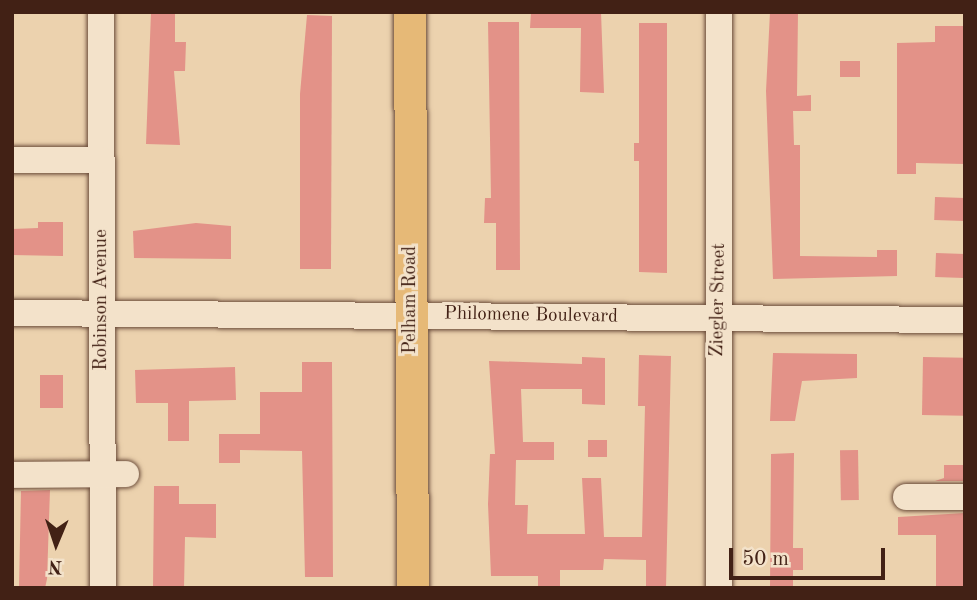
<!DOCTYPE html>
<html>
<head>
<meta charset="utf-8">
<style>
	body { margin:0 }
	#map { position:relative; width:977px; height:600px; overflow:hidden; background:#ecd2ae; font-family:"Old Standard TT",serif }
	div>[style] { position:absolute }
	.building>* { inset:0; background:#e39288; transform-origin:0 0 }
	.roads { filter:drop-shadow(0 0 2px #6c4d3b) drop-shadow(0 0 2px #6c4d3b) }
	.minor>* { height:26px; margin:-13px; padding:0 13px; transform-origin:13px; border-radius:13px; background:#f3e2ca }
	.major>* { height:32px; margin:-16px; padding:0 16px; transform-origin:16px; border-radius:16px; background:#e6b977 }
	span { translate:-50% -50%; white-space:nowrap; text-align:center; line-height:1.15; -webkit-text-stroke:6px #f3e2ca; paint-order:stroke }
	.street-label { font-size:19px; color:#422115 }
	.frame { position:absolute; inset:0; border:14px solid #422115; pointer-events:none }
	.north { position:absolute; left:21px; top:509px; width:70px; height:70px; -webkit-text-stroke:5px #f3e2ca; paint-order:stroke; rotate:182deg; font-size:19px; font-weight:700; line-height:28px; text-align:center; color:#422115 }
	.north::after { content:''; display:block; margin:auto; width:24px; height:32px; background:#422115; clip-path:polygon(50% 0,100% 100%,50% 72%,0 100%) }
	.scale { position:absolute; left:729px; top:548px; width:156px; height:32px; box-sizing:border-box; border:4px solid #422115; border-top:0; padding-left:9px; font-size:21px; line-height:24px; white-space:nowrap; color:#422115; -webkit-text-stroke:5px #f3e2ca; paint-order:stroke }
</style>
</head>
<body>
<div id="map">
	<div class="building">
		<div style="clip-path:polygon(151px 12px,175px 12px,175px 42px,186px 42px,185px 71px,174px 71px,180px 145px,146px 144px)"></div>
		<div style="clip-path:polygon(531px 12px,601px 12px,604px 93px,580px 92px,581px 28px,530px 28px)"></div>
		<div style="clip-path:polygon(770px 12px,798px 12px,797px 96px,811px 95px,811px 111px,793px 111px,794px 145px,800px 145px,800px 256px,877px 257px,877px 250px,897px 250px,897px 276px,773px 279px,766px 91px)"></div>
		<div style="clip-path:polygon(307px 15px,332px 16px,331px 269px,300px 269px,300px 94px)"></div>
		<div style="clip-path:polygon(488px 22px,519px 22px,520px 270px,496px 270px,496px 223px,484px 223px,485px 198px,491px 198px)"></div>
		<div style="clip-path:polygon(639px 23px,667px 23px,667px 273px,639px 272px,639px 161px,634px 161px,634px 143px,639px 143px)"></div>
		<div style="clip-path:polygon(935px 26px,965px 26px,965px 164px,916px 163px,916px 174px,897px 174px,897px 43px,935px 42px)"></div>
		<div style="left:840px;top:61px;width:20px;height:16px"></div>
		<div style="left:935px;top:197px;width:30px;height:23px;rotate:2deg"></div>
		<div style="clip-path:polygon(38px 222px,63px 222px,63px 256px,12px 255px,12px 229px,38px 228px)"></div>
		<div style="clip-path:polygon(196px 223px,231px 226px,231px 259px,134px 258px,133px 231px)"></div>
		<div style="left:936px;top:253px;width:29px;height:24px;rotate:2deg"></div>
		<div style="clip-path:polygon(773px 353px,857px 354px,857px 378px,802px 381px,795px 421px,770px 421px)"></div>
		<div style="clip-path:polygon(639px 355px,671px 356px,666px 588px,646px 588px,646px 560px,604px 559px,603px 570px,560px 570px,560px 588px,538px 588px,538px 576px,491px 576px,488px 504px,490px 454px,495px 454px,489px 361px,582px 364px,582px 357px,605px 358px,605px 405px,582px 404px,582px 389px,521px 389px,523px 442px,554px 442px,554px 460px,516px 460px,515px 505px,528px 505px,527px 534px,585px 534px,582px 478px,601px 478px,604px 537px,642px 537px,645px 406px,638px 406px)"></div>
		<div style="left:923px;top:357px;width:42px;height:58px;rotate:1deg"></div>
		<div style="clip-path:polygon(302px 362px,332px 362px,333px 577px,305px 577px,302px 451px,240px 450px,240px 463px,219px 463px,219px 434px,260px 434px,260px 392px,302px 392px)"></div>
		<div style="clip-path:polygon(235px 367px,236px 400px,189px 401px,189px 441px,168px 441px,168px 403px,136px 403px,135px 370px)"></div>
		<div style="left:40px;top:375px;width:23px;height:33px"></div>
		<div style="left:588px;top:440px;width:19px;height:17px"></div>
		<div style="left:858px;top:450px;width:50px;height:18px;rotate:89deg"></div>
		<div style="clip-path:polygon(794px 453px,793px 548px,803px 548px,803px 570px,793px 570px,793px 588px,770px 588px,771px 454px)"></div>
		<div style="clip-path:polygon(944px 465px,965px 465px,965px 481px,935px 481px,944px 478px)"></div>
		<div style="clip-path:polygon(154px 486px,179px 486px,179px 504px,216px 504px,216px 538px,185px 537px,184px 588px,153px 588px)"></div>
		<div style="clip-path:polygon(50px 490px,47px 579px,45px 588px,19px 588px,21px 491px)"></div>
		<div style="clip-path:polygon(965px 513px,965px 588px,936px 588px,936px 535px,898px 535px,898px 517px)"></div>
	</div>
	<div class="roads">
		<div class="minor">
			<div style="left:101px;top:12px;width:576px;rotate:89.8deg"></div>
			<div style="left:719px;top:12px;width:576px;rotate:90deg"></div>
			<div style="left:12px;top:160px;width:89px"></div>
			<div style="left:12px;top:313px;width:953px;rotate:0.42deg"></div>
			<div style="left:12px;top:475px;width:114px;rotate:-0.5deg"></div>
			<div style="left:906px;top:497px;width:59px"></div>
		</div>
		<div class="major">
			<div style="left:410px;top:12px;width:576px;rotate:89.7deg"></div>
		</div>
	</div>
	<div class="street-label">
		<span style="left:102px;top:300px;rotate:-90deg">Robinson Avenue</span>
		<span style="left:411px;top:300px;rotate:-90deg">Pelham Road</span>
		<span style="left:719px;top:300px;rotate:-89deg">Ziegler Street</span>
		<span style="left:531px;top:316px;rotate:1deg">Philomene Boulevard</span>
	</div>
	<div class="frame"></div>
	<div class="north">N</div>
	<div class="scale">50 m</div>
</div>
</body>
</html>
